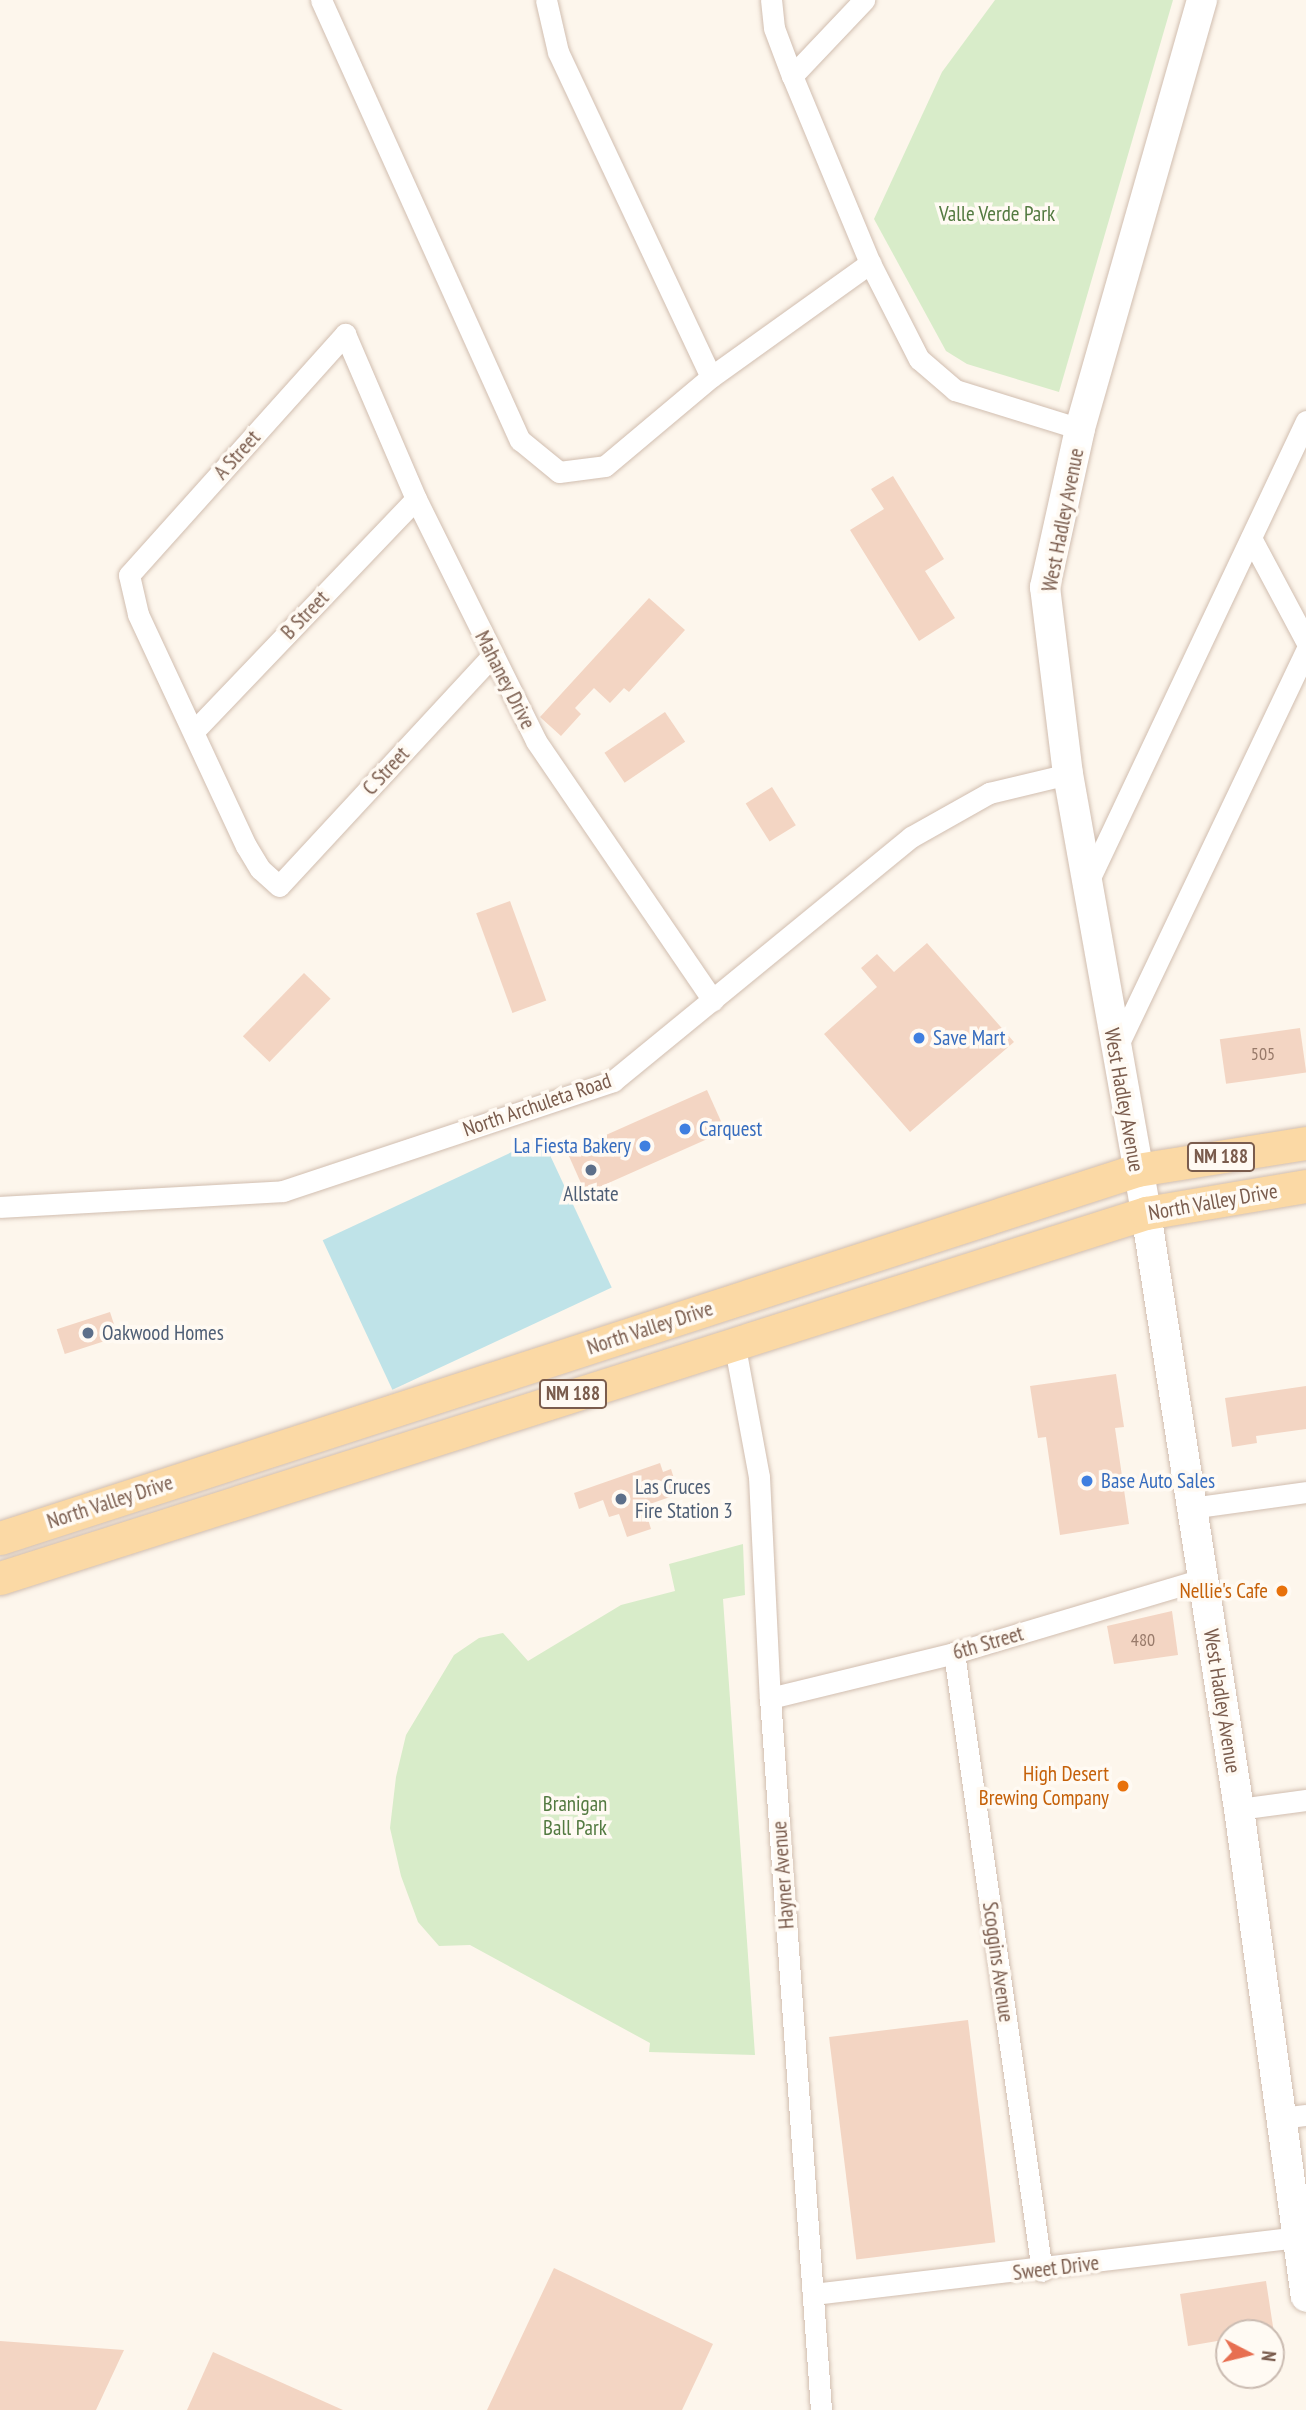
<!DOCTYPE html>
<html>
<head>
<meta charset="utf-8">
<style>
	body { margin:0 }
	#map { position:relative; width:1306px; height:2410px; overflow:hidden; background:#fdf6ec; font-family:"PT Sans Narrow",sans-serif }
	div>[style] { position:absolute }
	.green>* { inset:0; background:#d8ecc9 }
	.water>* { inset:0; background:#bfe3e8; transform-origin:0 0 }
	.building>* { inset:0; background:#f3d5c3; transform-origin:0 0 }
	.roads { filter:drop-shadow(0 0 2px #d1beb0) drop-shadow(0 0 2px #d1beb0) }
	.street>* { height:21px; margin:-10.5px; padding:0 10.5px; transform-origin:10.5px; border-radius:10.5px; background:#fff }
	.secondary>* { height:30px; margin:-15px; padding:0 15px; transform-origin:15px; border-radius:15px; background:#fff }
	.primary>* { height:33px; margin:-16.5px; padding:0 16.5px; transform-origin:16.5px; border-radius:16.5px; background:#fbd9a5 }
	.dots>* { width:19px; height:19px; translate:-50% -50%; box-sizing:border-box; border:4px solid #fffaf3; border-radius:50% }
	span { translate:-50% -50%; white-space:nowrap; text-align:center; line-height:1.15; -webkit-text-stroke:7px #fffaf3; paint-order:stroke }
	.number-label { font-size:18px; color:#987a6a }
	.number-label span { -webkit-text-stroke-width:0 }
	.shield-label span { padding:2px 5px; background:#fffaf3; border:2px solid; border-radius:5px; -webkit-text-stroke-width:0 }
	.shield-label { font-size:19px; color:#7a5c4d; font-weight:700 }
	.park-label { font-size:21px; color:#537a41 }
	.street-label { font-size:21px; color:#7a5c4d }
	.shop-label { font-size:21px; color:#366cbe }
	.left { translate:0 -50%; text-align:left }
	.right { translate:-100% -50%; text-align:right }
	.service-label { font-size:21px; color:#4e5e75 }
	.food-label { font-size:21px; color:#c56008 }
	.north { position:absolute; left:1215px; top:2319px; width:70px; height:70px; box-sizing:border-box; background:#fffaf3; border:2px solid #cabbb1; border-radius:50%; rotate:97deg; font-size:19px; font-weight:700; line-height:28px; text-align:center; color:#7a5c4d }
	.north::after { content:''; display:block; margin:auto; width:24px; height:32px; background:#e76f51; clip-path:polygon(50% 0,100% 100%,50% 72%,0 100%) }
</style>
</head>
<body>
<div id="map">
	<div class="green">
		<div style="clip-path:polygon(995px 0,1173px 0,1059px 392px,967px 364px,946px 351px,874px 219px,942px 72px)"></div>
		<div style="clip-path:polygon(743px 1544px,745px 1595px,723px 1599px,755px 2055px,649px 2052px,650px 2043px,470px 1945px,439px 1946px,418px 1922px,401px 1876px,390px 1828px,396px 1777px,406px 1735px,454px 1655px,479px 1638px,503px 1633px,528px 1661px,621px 1605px,675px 1591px,669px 1564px)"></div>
	</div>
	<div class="water">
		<div style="left:542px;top:1138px;width:165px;height:242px;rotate:65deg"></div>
	</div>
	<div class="building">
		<div style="clip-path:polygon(893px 476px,944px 559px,925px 571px,955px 618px,919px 641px,850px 530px,884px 509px,871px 489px)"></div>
		<div style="clip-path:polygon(649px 598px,685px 630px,629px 692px,624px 688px,610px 703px,594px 688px,575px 708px,581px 714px,561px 736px,540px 717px)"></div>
		<div style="left:665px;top:712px;width:36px;height:73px;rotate:56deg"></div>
		<div style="left:772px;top:787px;width:45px;height:31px;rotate:58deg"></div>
		<div style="left:510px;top:901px;width:106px;height:36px;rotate:70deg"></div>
		<div style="clip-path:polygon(927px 943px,1014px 1042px,910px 1132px,824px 1034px,877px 987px,861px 968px,877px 954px,894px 972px)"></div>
		<div style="left:304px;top:973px;width:37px;height:88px;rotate:44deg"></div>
		<div style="left:1300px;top:1028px;width:45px;height:81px;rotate:82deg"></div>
		<div style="left:707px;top:1090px;width:45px;height:153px;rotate:66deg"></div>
		<div style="left:110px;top:1312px;width:26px;height:56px;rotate:72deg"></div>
		<div style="clip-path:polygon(1116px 1374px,1124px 1427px,1115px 1428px,1129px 1524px,1060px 1535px,1046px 1437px,1038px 1438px,1030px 1386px)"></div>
		<div style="clip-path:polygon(1306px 1386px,1306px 1429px,1256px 1436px,1257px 1443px,1232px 1447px,1225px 1398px)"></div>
		<div style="clip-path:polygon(660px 1463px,663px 1472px,671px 1469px,677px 1488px,668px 1491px,670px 1497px,644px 1506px,651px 1529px,627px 1537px,619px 1514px,609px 1517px,603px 1500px,579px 1509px,574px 1493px)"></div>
		<div style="clip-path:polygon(1172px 1611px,1178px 1655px,1114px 1664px,1107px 1626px)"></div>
		<div style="left:968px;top:2020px;width:224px;height:140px;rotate:83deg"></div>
		<div style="clip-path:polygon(554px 2268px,713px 2344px,682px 2410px,487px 2410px)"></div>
		<div style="clip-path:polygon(1266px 2281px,1276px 2346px,1271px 2347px,1271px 2333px,1229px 2333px,1229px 2339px,1188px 2346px,1180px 2294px)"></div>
		<div style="clip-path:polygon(0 2341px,124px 2350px,96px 2410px,0 2410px)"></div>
		<div style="clip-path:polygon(213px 2352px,343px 2410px,187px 2410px)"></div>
	</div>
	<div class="roads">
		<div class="street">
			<div style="left:321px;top:0;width:483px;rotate:65.7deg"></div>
			<div style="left:520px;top:440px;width:50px;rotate:39.4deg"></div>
			<div style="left:559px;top:472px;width:46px;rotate:-7.4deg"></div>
			<div style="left:605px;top:466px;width:138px;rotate:-40deg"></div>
			<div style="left:711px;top:377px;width:196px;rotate:-35.6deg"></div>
			<div style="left:870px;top:263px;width:203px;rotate:-112.6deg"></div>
			<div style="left:792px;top:76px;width:51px;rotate:-110.6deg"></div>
			<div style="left:774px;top:28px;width:28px;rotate:-96deg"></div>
			<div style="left:546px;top:0;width:53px;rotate:77deg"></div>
			<div style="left:558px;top:52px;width:359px;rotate:64.8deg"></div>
			<div style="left:792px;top:76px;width:105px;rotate:-46.5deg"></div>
			<div style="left:870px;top:263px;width:108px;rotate:63deg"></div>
			<div style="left:919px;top:359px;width:48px;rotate:40.7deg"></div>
			<div style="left:955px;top:390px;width:131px;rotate:17.3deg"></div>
			<div style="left:1251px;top:538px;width:117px;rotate:61.9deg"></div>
			<div style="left:492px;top:656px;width:313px;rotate:132.8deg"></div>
			<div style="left:279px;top:886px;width:25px;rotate:-138deg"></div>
			<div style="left:260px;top:869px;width:27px;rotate:-121deg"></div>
			<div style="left:246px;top:846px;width:256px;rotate:-115deg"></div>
			<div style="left:138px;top:614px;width:40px;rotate:-103deg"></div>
			<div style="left:129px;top:575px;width:324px;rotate:-48.1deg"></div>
			<div style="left:345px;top:334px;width:180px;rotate:66.7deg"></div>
			<div style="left:416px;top:499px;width:270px;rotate:63.6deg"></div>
			<div style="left:536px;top:741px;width:314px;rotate:55.7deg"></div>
			<div style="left:194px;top:731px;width:321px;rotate:-46.3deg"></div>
			<div style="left:1087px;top:884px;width:512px;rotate:-64.69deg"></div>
			<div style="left:1116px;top:1049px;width:442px;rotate:-64.5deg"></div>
			<div style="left:0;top:1207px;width:283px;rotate:-3.2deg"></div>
			<div style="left:283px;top:1191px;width:348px;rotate:-18.4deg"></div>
			<div style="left:613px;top:1081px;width:385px;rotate:-39.3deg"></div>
			<div style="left:911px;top:837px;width:90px;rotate:-29.4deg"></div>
			<div style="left:989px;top:793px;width:81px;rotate:-13.5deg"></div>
			<div style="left:734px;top:1342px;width:137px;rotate:79.5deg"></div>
			<div style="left:759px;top:1477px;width:221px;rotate:87.2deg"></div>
			<div style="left:770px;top:1698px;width:714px;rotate:85.9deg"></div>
			<div style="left:1191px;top:1508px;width:116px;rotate:-7.9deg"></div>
			<div style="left:954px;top:1653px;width:624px;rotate:81.9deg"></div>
			<div style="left:770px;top:1698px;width:189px;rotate:-13.7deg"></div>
			<div style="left:954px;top:1653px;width:260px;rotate:-16.6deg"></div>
			<div style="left:1239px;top:1809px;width:68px;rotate:-7.7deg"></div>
			<div style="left:1281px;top:2118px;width:25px;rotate:-7deg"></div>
			<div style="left:813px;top:2294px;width:488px;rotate:-6.7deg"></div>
		</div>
		<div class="secondary">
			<div style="left:1202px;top:0;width:446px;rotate:105.9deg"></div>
			<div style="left:1080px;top:429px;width:162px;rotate:102.5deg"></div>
			<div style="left:1045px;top:587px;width:188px;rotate:83deg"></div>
			<div style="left:1068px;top:774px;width:446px;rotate:79.9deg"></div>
			<div style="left:1146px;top:1213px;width:603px;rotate:81.13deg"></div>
			<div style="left:1239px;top:1809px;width:492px;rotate:82.2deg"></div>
		</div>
		<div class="primary">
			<div style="left:0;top:1538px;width:1195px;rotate:-17.93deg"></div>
			<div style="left:1137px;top:1170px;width:171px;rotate:-9.1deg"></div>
			<div style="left:0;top:1578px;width:1203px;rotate:-17.67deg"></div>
			<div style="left:1146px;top:1213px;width:162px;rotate:-9.6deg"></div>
		</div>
	</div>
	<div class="dots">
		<div style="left:919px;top:1038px;background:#3f7fe0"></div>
		<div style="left:685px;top:1129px;background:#3f7fe0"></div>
		<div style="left:645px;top:1146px;background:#3f7fe0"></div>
		<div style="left:591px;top:1170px;background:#5c6f8a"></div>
		<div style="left:88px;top:1333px;background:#5c6f8a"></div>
		<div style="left:1087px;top:1481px;background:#3f7fe0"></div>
		<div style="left:621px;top:1499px;background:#5c6f8a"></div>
		<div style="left:1282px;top:1591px;background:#e8710a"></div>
		<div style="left:1123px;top:1786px;background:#e8710a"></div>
	</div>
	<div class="number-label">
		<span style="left:1263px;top:1054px">505</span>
		<span style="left:1143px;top:1640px">480</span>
	</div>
	<div class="shield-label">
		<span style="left:1221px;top:1157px">NM 188</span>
		<span style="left:573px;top:1394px">NM 188</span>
	</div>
	<div class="park-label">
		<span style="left:997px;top:214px">Valle Verde Park</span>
		<span style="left:575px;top:1816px">Branigan<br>Ball Park</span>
	</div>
	<div class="street-label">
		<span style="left:237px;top:455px;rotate:-48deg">A Street</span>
		<span style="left:1063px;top:520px;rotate:-79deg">West Hadley Avenue</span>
		<span style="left:305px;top:615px;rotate:-46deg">B Street</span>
		<span style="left:505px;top:680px;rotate:63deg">Mahaney Drive</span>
		<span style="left:386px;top:771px;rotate:-47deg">C Street</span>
		<span style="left:1124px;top:1100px;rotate:80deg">West Hadley Avenue</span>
		<span style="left:537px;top:1105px;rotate:-19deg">North Archuleta Road</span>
		<span style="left:1213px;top:1202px;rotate:-10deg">North Valley Drive</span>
		<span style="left:650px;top:1328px;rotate:-18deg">North Valley Drive</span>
		<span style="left:110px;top:1502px;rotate:-18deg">North Valley Drive</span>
		<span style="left:988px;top:1643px;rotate:-16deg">6th Street</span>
		<span style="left:1222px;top:1701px;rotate:81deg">West Hadley Avenue</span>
		<span style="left:783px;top:1875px;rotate:-94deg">Hayner Avenue</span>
		<span style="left:998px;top:1962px;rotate:82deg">Scoggins Avenue</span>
		<span style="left:1056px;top:2268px;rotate:-7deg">Sweet Drive</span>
	</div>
	<div class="shop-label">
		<span class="left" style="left:933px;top:1038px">Save Mart</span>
		<span class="left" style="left:699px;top:1129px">Carquest</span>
		<span class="right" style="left:631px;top:1146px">La Fiesta Bakery</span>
		<span class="left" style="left:1101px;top:1481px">Base Auto Sales</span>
	</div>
	<div class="service-label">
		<span style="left:591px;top:1194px">Allstate</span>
		<span class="left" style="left:102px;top:1333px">Oakwood Homes</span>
		<span class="left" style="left:635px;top:1499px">Las Cruces<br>Fire Station 3</span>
	</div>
	<div class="food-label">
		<span class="right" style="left:1268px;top:1591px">Nellie's Cafe</span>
		<span class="right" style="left:1109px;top:1786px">High Desert<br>Brewing Company</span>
	</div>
	<div class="north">N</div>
</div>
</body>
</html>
